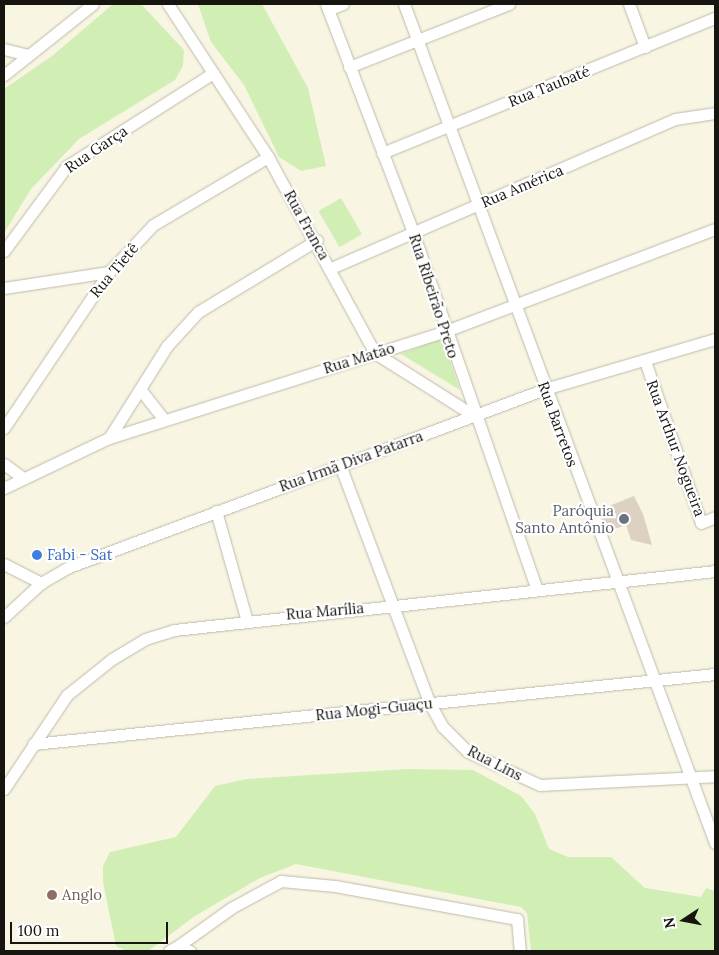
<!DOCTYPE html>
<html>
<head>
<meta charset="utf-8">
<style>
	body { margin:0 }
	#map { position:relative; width:719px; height:955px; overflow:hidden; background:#f8f5e3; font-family:Lora,serif }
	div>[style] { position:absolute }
	.green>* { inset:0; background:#d1efb4; transform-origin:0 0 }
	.building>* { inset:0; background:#dcd1c2 }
	.roads { filter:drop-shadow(0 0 1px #bdbaaa) drop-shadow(0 0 1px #bdbaaa) }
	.street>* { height:11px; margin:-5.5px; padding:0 5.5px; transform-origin:5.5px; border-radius:5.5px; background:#fff }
	.dots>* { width:14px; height:14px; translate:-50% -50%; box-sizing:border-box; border:2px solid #fff; border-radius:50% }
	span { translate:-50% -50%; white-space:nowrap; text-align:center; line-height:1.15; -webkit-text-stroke:4.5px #fff; paint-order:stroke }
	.street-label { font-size:15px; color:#16150f }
	.worship-label { font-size:15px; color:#5b616d }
	.right { translate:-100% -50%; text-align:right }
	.shop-label { font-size:15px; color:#366cbe }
	.left { translate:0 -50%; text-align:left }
	.education-label { font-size:15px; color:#785e54 }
	.frame { position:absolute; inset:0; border:5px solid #16150f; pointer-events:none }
	.north { position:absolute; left:659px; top:895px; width:50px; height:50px; -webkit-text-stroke:4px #fff; paint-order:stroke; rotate:259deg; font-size:14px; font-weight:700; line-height:20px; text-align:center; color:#16150f }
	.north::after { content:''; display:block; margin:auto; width:18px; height:22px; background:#16150f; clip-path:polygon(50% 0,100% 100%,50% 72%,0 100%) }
	.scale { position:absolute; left:10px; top:922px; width:158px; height:22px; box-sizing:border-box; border:2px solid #16150f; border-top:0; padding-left:6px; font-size:15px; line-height:18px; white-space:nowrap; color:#16150f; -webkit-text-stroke:4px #fff; paint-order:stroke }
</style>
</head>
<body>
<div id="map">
	<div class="green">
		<div style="clip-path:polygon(141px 4px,184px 50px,183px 66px,175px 80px,79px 139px,31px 189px,4px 233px,4px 89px,52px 56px,112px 5px)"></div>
		<div style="clip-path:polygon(198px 4px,262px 4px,308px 88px,326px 166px,301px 171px,279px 157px,244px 85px,211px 42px)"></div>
		<div style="left:341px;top:198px;width:42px;height:26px;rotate:60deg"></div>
		<div style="clip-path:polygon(442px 338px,460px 390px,401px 354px)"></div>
		<div style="clip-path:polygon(408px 769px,473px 770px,521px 796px,535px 814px,549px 849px,568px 857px,611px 857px,645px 888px,701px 897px,706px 888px,715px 891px,715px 951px,531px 951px,527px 913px,521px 907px,296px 864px,260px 878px,195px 916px,148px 951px,127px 951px,116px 946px,103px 882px,103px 866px,110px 852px,176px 837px,215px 786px,247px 779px)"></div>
	</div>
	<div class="building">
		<div style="clip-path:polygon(634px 496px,643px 514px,652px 545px,631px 540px,626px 525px,612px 530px,603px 519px,604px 508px)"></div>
	</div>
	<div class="roads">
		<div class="street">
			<div style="left:168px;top:4px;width:183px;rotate:56.8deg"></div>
			<div style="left:268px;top:157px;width:223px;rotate:61.4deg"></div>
			<div style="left:375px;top:353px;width:116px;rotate:32.3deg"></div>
			<div style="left:326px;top:4px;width:244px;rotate:69.1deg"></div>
			<div style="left:413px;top:232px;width:379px;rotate:70.9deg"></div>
			<div style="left:404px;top:4px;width:895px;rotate:69.66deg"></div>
			<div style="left:629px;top:4px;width:46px;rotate:69.6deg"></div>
			<div style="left:328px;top:10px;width:16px;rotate:-22deg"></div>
			<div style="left:4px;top:49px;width:25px;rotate:14deg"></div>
			<div style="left:349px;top:67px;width:172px;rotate:-21.5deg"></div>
			<div style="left:4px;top:75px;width:114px;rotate:-38.6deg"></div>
			<div style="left:382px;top:153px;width:359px;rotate:-22.1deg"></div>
			<div style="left:4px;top:251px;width:106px;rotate:-53.5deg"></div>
			<div style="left:67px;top:166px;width:173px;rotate:-32.5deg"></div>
			<div style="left:331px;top:268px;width:375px;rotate:-23.4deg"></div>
			<div style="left:675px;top:119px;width:40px;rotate:-8.5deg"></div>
			<div style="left:4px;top:288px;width:106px;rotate:-8.7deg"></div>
			<div style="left:645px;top:361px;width:171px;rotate:70.9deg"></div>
			<div style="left:701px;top:523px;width:15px;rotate:-23deg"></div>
			<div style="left:140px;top:389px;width:39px;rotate:52deg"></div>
			<div style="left:4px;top:428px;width:188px;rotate:-56.1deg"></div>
			<div style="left:109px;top:272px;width:64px;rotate:-46.9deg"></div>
			<div style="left:153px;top:225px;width:134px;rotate:-30.6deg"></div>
			<div style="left:109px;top:438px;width:109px;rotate:-57.8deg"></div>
			<div style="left:167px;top:346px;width:46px;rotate:-47.6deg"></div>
			<div style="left:198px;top:312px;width:139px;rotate:-31.2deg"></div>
			<div style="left:4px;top:464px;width:22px;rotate:36deg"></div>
			<div style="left:340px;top:465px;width:255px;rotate:69.4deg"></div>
			<div style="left:430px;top:704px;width:26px;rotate:61deg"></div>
			<div style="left:443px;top:727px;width:35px;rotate:45deg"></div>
			<div style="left:468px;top:752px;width:79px;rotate:24.6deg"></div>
			<div style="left:540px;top:785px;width:175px;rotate:-2.9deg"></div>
			<div style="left:4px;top:488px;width:116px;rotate:-25.5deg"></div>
			<div style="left:109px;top:438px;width:354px;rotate:-17.6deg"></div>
			<div style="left:446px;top:331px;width:288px;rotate:-20.8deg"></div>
			<div style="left:216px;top:511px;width:111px;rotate:74.3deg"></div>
			<div style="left:4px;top:564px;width:42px;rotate:27.2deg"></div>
			<div style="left:4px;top:617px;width:50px;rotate:-42.6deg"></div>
			<div style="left:41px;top:583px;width:32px;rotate:-30deg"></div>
			<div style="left:69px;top:567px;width:508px;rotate:-20.5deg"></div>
			<div style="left:545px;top:389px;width:177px;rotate:-16.4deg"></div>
			<div style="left:33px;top:744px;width:686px;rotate:-5.86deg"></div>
			<div style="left:4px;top:789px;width:113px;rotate:-56.2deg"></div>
			<div style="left:67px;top:695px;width:58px;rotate:-38.7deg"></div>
			<div style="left:112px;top:659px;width:39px;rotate:-31deg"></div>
			<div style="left:145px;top:639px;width:30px;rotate:-17deg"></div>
			<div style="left:174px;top:630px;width:544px;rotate:-6.22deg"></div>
			<div style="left:178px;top:946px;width:65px;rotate:-35.6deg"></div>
			<div style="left:231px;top:908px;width:57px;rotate:-28.4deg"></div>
			<div style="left:281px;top:881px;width:54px;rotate:5.3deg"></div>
			<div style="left:335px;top:886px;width:185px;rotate:10.3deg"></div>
			<div style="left:517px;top:919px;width:32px;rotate:85deg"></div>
			<div style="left:169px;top:951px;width:10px;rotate:-29deg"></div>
			<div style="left:178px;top:946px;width:13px;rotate:23deg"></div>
		</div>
	</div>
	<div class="dots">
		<div style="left:624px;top:519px;background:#6b7280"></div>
		<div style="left:37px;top:555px;background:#3f7fe0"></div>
		<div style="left:52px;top:895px;background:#8d6e63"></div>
	</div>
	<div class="street-label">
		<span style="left:549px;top:86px;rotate:-22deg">Rua Taubaté</span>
		<span style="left:96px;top:149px;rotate:-34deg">Rua Garça</span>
		<span style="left:522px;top:186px;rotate:-23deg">Rua América</span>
		<span style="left:307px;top:225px;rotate:61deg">Rua Franca</span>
		<span style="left:114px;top:270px;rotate:-50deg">Rua Tietê</span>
		<span style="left:434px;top:296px;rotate:72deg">Rua Ribeirão Preto</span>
		<span style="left:359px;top:358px;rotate:-17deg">Rua Matão</span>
		<span style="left:558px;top:424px;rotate:70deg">Rua Barretos</span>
		<span style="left:676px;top:448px;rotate:70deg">Rua Arthur Nogueira</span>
		<span style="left:351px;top:461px;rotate:-20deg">Rua Irmã Diva Patarra</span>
		<span style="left:325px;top:611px;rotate:-5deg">Rua Marília</span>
		<span style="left:374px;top:709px;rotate:-6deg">Rua Mogi-Guaçu</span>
		<span style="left:495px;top:763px;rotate:27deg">Rua Lins</span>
	</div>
	<div class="worship-label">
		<span class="right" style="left:614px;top:519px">Paróquia<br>Santo Antônio</span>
	</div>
	<div class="shop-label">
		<span class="left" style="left:47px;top:555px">Fabi - Sat</span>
	</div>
	<div class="education-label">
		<span class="left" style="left:62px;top:895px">Anglo</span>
	</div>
	<div class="frame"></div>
	<div class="north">N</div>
	<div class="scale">100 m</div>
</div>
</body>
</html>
